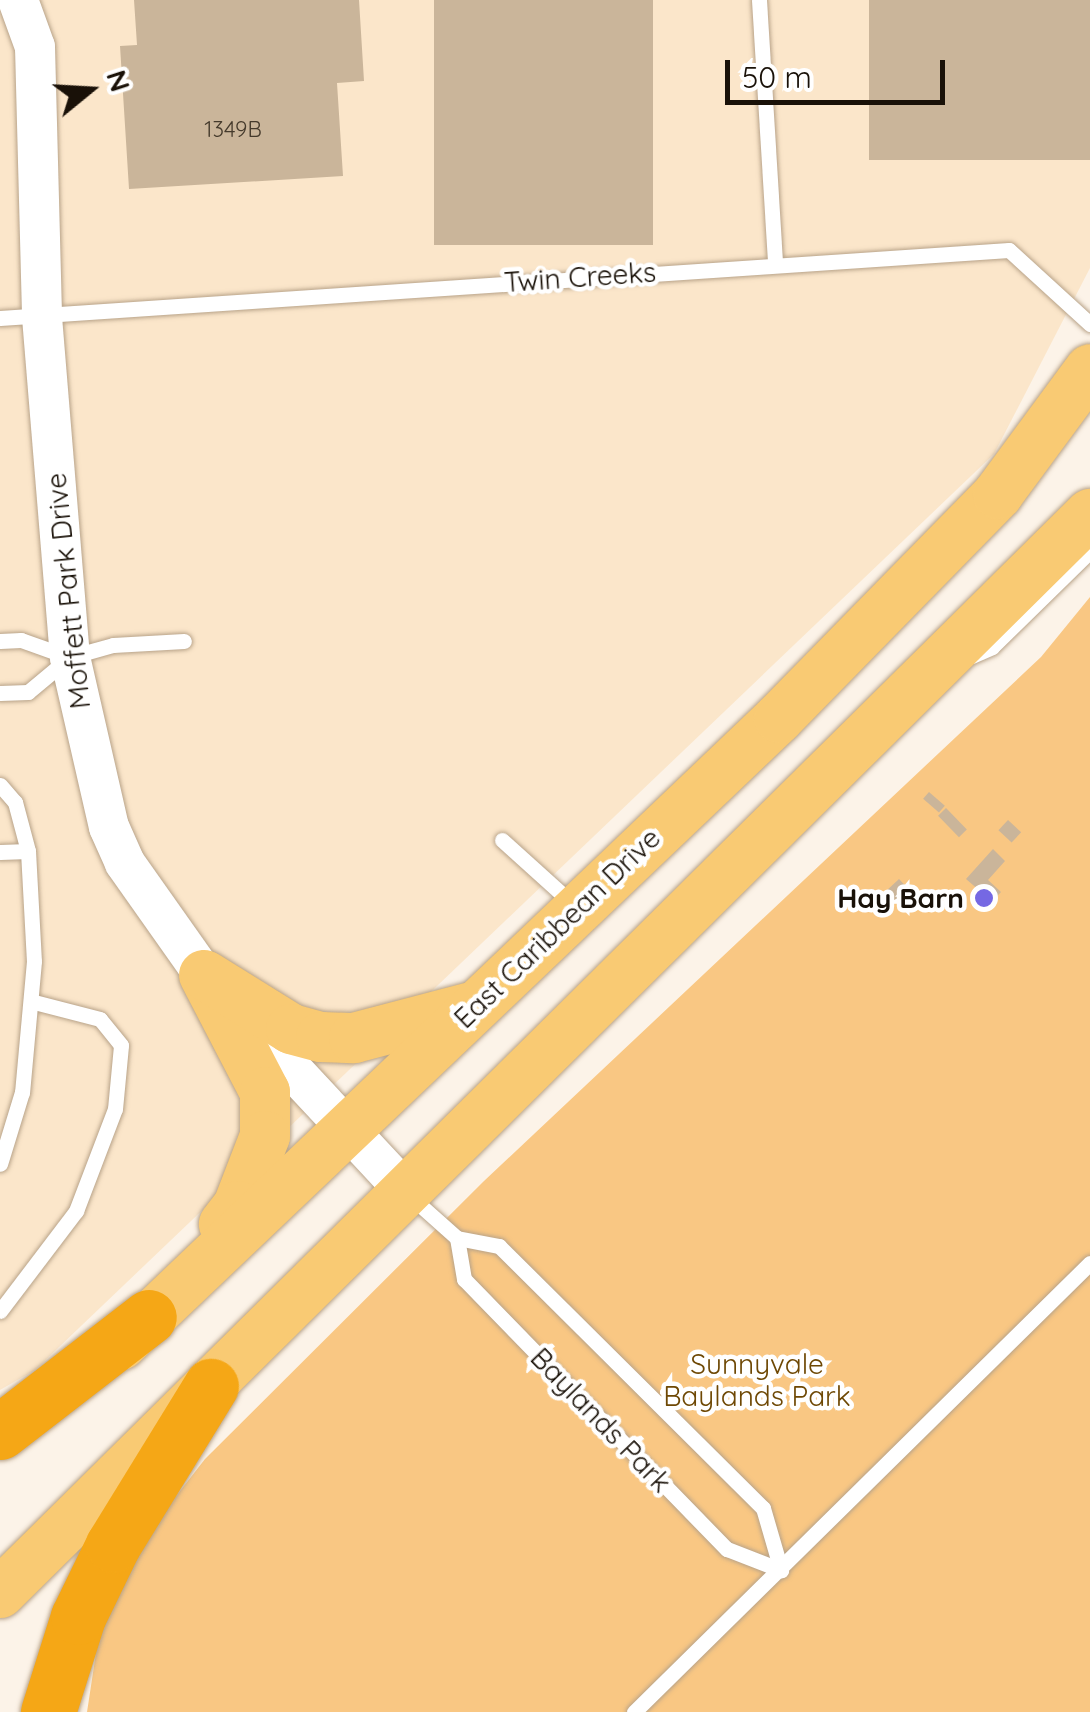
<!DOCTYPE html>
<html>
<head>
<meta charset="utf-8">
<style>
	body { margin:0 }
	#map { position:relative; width:1090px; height:1712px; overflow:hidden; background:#fcf3e8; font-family:Quicksand,sans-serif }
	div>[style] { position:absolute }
	.built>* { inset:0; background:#fbe6ca }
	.green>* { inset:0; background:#f9c783 }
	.building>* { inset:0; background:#cab59a; transform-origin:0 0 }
	.roads { filter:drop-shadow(0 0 2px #b8a389) drop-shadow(0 0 2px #b8a389) }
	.service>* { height:15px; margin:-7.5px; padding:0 7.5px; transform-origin:7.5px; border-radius:7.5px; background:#fff }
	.tertiary>* { height:40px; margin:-20px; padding:0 20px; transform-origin:20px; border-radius:20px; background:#fff }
	.primary>* { height:50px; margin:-25px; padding:0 25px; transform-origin:25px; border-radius:25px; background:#f9ca73 }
	.motorway>* { height:55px; margin:-27.5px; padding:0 27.5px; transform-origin:27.5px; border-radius:27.5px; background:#f5a716 }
	.dots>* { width:28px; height:28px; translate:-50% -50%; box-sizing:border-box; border:5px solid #fff; border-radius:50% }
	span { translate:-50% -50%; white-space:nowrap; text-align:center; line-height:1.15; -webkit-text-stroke:9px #fff; paint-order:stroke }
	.number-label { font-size:22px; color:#453a2c }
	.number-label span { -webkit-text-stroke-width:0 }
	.street-label { font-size:28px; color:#191108 }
	.poi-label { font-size:28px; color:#191108; font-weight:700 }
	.right { translate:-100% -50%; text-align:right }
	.park-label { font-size:28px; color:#6e4804 }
	.north { position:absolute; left:40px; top:40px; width:100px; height:100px; -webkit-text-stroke:8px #fff; paint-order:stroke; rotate:72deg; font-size:28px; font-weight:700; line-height:40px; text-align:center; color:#191108 }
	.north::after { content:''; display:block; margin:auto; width:35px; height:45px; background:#191108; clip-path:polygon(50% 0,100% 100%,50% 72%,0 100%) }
	.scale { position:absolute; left:725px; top:60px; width:220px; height:45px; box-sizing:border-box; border:5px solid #191108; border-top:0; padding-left:12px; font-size:30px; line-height:35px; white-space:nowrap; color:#191108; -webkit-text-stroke:8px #fff; paint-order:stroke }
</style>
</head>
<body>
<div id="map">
	<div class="built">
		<div style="clip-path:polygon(0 0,1090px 0,1090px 268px,994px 454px,35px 1370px,0 1390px)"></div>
	</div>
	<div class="green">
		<div style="clip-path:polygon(1090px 597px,1090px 1712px,87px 1712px,100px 1627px,128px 1558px,205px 1459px,484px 1181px,1041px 657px)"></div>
	</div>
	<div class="building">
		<div style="clip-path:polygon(134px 0,359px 0,364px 81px,337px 83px,343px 176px,129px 189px,120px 46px,137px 45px)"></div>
		<div style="left:434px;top:0;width:219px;height:245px"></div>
		<div style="left:869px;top:0;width:221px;height:160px"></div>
		<div style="left:929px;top:792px;width:21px;height:9px;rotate:41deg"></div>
		<div style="left:946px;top:808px;width:30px;height:11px;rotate:46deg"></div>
		<div style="left:1008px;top:820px;width:18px;height:14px;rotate:43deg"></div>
		<div style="clip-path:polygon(993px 849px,1005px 861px,988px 880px,1001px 892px,983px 911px,971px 900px,980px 891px,966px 879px)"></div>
		<div style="left:899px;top:879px;width:25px;height:18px;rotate:47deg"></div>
	</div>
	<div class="roads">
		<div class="service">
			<div style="left:759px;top:0;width:264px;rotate:86.5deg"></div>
			<div style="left:0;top:318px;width:1011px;rotate:-3.86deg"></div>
			<div style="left:1009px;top:250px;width:110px;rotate:42.4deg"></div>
			<div style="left:0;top:641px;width:21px;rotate:-3deg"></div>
			<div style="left:21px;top:640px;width:48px;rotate:19.6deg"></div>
			<div style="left:972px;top:656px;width:22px;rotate:-24deg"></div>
			<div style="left:992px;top:647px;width:137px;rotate:-44.4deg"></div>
			<div style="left:0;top:693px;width:28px;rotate:-2deg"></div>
			<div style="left:28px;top:692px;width:55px;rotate:-39.8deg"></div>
			<div style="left:70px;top:657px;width:45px;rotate:-15.6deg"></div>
			<div style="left:113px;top:645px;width:71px;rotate:-3.2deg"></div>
			<div style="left:0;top:785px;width:23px;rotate:49deg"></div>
			<div style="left:15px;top:802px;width:51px;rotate:75.1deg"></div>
			<div style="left:28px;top:851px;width:110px;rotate:86.9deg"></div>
			<div style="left:34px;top:961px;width:132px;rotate:95.2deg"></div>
			<div style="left:22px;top:1092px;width:75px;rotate:107deg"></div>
			<div style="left:502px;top:840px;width:97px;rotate:42.1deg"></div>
			<div style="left:0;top:852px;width:28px;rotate:-2deg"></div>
			<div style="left:411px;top:1197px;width:62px;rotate:41.7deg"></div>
			<div style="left:457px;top:1238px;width:43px;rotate:10.8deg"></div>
			<div style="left:499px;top:1246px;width:372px;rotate:44.8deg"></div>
			<div style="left:763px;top:1508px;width:65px;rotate:73.8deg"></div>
			<div style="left:457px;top:1238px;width:42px;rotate:80.3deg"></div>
			<div style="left:464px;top:1279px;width:377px;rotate:45.8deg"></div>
			<div style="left:727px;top:1549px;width:58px;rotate:21.3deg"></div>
			<div style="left:0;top:1311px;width:126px;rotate:-52.8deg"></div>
			<div style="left:76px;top:1211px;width:109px;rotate:-69.1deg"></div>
			<div style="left:115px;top:1109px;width:64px;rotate:-84.6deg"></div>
			<div style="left:121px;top:1045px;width:33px;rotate:-129deg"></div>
			<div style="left:100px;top:1019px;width:68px;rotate:-165.6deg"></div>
			<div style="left:634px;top:1712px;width:640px;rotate:-44.56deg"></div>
		</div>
		<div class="tertiary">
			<div style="left:18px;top:0;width:50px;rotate:70.1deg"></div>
			<div style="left:35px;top:47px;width:270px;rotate:88.5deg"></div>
			<div style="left:42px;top:317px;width:341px;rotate:85.3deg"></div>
			<div style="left:70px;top:657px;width:174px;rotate:77.1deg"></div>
			<div style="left:109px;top:827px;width:39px;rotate:66deg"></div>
			<div style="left:125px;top:863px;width:137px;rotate:54.8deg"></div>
			<div style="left:204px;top:975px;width:301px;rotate:47deg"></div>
		</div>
		<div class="primary">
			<div style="left:204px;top:975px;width:132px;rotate:62.5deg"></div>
			<div style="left:265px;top:1092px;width:44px;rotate:90deg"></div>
			<div style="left:265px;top:1136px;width:75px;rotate:111.1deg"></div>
			<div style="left:238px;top:1206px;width:23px;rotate:128deg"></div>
			<div style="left:206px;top:976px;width:100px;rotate:31.9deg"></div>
			<div style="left:291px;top:1029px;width:31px;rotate:15deg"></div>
			<div style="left:321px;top:1037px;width:33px;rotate:2deg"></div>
			<div style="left:354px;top:1038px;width:121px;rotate:-14.8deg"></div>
			<div style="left:121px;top:1345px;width:909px;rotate:-43.62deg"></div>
			<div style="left:779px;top:718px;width:313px;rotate:-45.6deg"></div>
			<div style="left:998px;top:494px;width:155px;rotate:-53.6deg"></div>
			<div style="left:0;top:1593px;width:1534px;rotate:-44.71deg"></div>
		</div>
		<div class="motorway">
			<div style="left:0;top:1432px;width:188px;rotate:-37.7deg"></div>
			<div style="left:48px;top:1712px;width:100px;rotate:-72.5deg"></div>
			<div style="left:78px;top:1617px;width:80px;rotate:-64.1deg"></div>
			<div style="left:113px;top:1545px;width:187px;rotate:-58.4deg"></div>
		</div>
	</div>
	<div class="dots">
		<div style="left:984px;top:898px;background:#7568e3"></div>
	</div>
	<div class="number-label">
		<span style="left:233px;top:130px">1349B</span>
	</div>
	<div class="street-label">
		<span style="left:580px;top:277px;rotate:-4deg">Twin Creeks</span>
		<span style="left:68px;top:591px;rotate:-96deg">Moffett Park Drive</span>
		<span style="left:557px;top:928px;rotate:-44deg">East Caribbean Drive</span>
		<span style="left:601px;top:1420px;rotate:46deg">Baylands Park</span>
	</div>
	<div class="poi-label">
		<span class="right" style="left:964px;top:898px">Hay Barn</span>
	</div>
	<div class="park-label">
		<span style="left:757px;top:1380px">Sunnyvale<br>Baylands Park</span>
	</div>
	<div class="north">N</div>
	<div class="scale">50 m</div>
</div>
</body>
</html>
